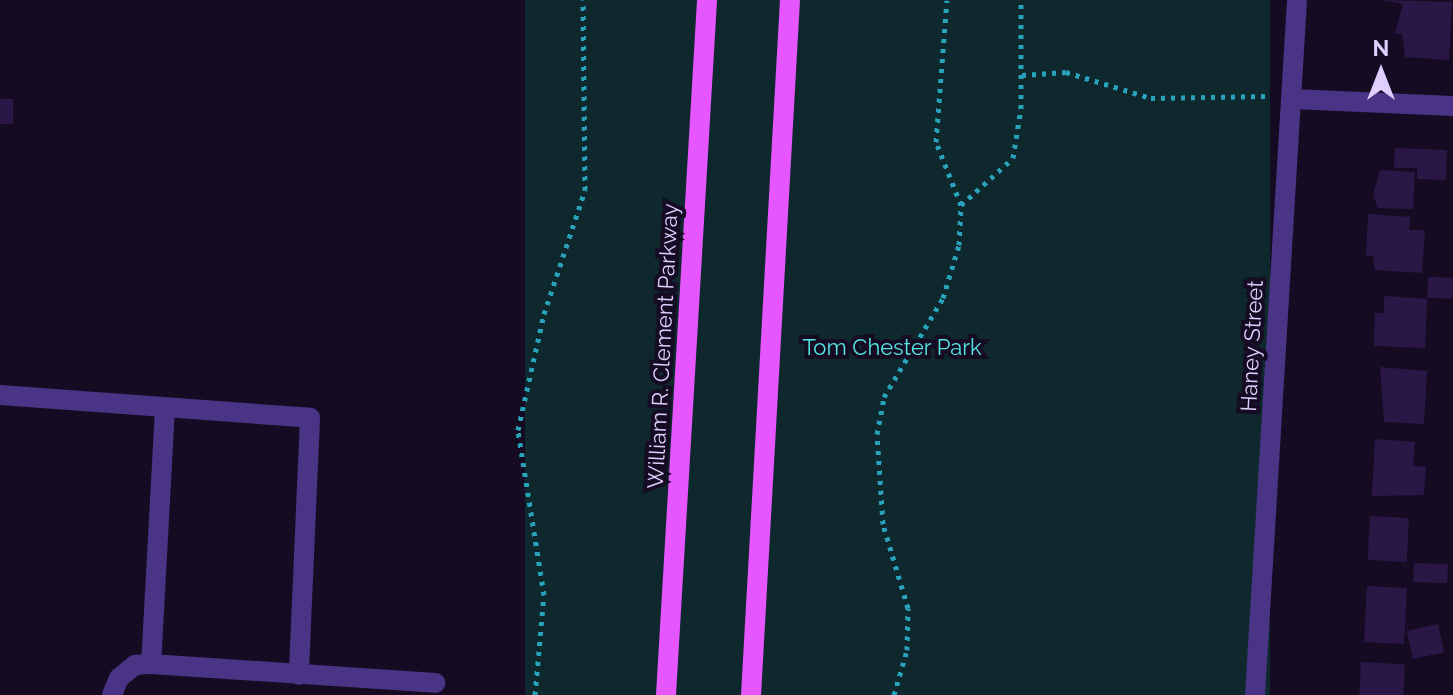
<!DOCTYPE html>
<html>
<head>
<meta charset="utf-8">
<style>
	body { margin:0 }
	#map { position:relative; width:1453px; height:695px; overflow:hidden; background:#150c23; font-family:Raleway,sans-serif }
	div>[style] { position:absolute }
	.green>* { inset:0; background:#0f282e; transform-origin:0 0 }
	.building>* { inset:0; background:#2b1746; transform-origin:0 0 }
	.path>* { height:5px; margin-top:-2.5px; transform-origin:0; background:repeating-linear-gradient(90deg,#27a3bb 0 4px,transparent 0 10px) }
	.minor>* { height:20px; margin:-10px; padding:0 10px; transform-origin:10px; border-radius:10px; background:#493485 }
	.major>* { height:20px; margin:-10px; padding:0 10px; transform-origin:10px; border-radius:10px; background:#e556ff }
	span { translate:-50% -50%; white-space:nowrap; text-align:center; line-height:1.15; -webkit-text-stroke:8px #150c23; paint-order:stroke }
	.street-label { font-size:22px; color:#dfcfff }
	.park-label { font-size:22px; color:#53e6e2 }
	.north { position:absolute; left:1341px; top:32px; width:80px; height:80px; -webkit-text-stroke:6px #150c23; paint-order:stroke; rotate:0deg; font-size:22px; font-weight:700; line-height:32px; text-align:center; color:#dfcfff }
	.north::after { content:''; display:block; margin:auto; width:28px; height:36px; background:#dfcfff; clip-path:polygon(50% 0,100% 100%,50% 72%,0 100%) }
</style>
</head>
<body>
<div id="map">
	<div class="green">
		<div style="left:525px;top:0;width:745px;height:695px"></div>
	</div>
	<div class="building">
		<div style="clip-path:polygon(1382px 0,1452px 2px,1449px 60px,1405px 57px,1402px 34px,1395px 34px,1403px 4px)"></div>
		<div style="left:0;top:99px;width:13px;height:25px"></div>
		<div style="clip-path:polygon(1395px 148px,1447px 150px,1446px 180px,1417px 179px,1417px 168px,1394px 168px)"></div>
		<div style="clip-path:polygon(1380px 170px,1415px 172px,1413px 209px,1378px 208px,1373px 195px)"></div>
		<div style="clip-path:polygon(1368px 214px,1410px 217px,1409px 230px,1425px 230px,1422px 273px,1375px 270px,1373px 256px,1366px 256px)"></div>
		<div style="left:1428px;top:277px;width:25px;height:21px;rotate:2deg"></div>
		<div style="clip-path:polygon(1384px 296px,1427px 299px,1425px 348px,1374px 346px,1375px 313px,1384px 313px)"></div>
		<div style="clip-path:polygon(1380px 367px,1427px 371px,1424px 424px,1384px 422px)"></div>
		<div style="clip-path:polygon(1375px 439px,1415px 442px,1413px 466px,1426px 467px,1424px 495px,1372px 496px)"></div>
		<div style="left:1370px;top:516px;width:39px;height:44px;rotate:3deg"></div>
		<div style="left:1414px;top:563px;width:34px;height:19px;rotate:2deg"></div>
		<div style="left:1367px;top:586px;width:40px;height:56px;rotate:3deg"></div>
		<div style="left:1438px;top:624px;width:29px;height:32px;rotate:78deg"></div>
		<div style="left:1361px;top:662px;width:44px;height:33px;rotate:3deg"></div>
	</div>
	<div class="path">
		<div style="left:1022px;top:75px;width:44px;rotate:-3.9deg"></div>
		<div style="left:1066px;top:72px;width:89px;rotate:17deg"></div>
		<div style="left:1151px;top:98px;width:117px;rotate:-1deg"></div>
		<div style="left:961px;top:205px;width:70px;rotate:-42.1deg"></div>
		<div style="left:1013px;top:158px;width:51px;rotate:-80.9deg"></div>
		<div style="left:1021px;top:108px;width:108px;rotate:-90deg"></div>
		<div style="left:535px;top:695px;width:100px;rotate:-84.9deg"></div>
		<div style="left:544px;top:595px;width:167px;rotate:-99deg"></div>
		<div style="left:518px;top:430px;width:119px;rotate:-77.4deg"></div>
		<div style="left:544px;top:314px;width:131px;rotate:-71.7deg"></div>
		<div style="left:585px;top:190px;width:190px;rotate:-90.6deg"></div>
		<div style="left:894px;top:695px;width:47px;rotate:-73.9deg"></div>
		<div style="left:907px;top:650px;width:42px;rotate:-88.6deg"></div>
		<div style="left:908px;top:608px;width:88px;rotate:-106.6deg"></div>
		<div style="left:883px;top:524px;width:90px;rotate:-93.8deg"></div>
		<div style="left:877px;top:434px;width:38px;rotate:-79deg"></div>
		<div style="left:884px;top:397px;width:115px;rotate:-59.2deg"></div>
		<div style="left:943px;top:298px;width:55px;rotate:-73.2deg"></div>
		<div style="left:959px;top:245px;width:40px;rotate:-87.1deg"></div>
		<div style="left:961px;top:205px;width:68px;rotate:-111.6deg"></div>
		<div style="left:936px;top:142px;width:142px;rotate:-85.6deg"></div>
	</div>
	<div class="minor">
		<div style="left:1292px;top:99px;width:161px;rotate:2.5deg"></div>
		<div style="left:0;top:395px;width:311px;rotate:4.2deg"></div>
		<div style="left:310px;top:418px;width:257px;rotate:92.5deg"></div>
		<div style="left:165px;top:408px;width:256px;rotate:93.1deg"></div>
		<div style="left:151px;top:664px;width:285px;rotate:3.8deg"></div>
		<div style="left:112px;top:695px;width:18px;rotate:-68deg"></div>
		<div style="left:119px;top:678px;width:21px;rotate:-39deg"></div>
		<div style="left:135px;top:665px;width:16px;rotate:-4deg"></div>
		<div style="left:1255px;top:695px;width:696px;rotate:-86.54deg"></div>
	</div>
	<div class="major">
		<div style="left:666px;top:695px;width:696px;rotate:-86.62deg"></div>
		<div style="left:751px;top:695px;width:696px;rotate:-86.79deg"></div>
	</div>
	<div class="street-label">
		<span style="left:663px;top:346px;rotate:-87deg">William R. Clement Parkway</span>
		<span style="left:1252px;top:346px;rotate:-87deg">Haney Street</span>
	</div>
	<div class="park-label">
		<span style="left:892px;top:348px">Tom Chester Park</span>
	</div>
	<div class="north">N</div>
</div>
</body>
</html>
